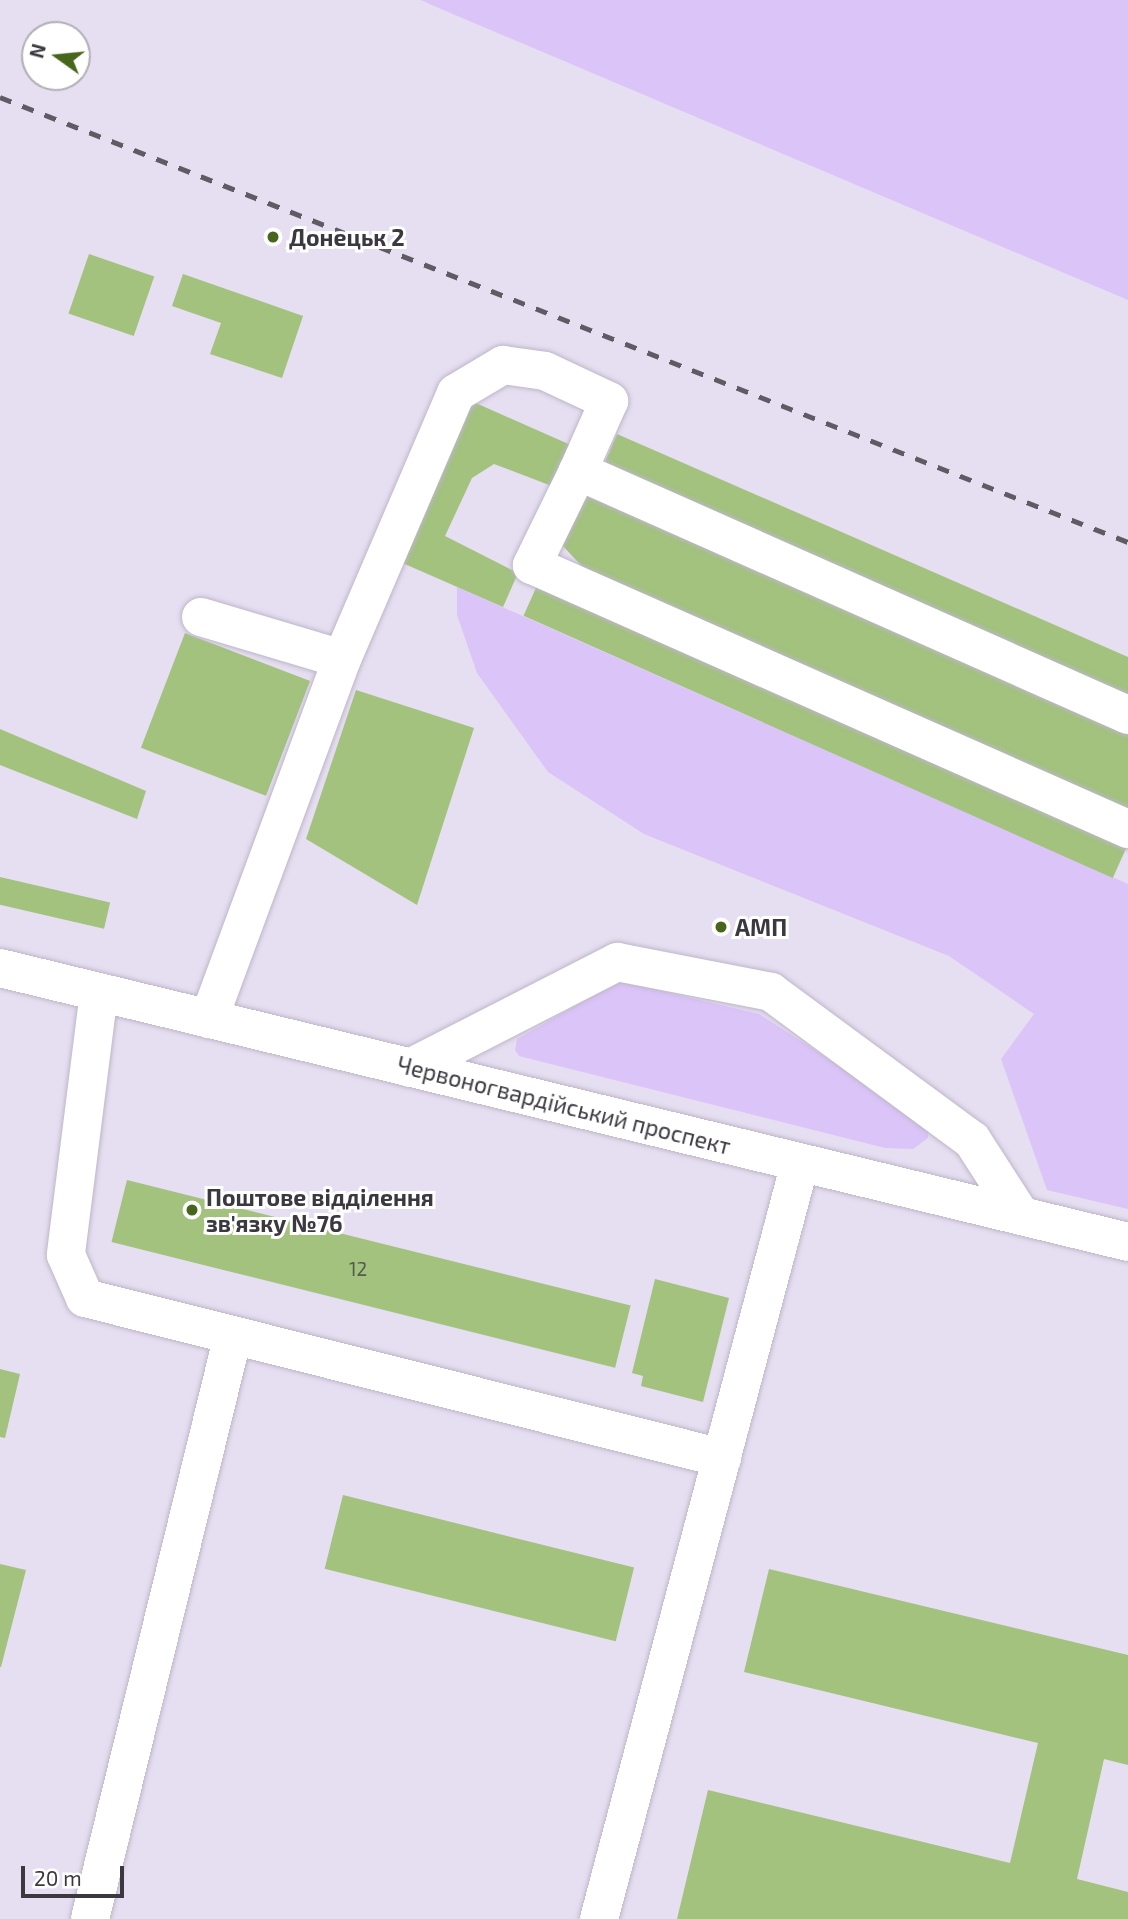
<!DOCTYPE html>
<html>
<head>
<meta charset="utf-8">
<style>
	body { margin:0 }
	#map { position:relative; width:1128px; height:1919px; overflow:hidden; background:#e6def1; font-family:"Exo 2",sans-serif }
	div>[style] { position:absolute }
	.green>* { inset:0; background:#dbc4f8 }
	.building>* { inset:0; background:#a2c27e; transform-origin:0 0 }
	.roads { filter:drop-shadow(0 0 2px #beb6c8) drop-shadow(0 0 2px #beb6c8) }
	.minor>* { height:38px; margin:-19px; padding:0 19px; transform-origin:19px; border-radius:19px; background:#fff }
	.major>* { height:38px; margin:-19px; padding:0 19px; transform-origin:19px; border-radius:19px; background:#fff }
	.rail>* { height:5px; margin-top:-2.5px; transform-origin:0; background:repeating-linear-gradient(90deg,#5f5b65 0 12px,transparent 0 24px) }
	.dots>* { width:19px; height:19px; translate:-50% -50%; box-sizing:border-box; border:4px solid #fff; border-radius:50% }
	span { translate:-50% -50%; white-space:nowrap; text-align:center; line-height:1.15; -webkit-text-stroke:6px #fff; paint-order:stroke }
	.number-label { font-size:19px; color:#565a50 }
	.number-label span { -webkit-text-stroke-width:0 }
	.poi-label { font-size:23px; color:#3c3840; font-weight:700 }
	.left { translate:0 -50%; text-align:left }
	.street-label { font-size:23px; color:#3c3840 }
	.north { position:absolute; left:21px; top:21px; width:70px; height:70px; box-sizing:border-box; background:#fff; border:2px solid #b1afb3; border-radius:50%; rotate:285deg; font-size:19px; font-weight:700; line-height:28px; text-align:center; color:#3c3840 }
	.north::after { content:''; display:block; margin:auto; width:24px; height:32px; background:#48661b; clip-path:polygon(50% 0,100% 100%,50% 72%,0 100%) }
	.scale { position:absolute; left:21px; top:1866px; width:103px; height:32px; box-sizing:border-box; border:4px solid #3c3840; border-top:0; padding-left:9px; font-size:21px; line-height:24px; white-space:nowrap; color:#3c3840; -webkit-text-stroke:5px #fff; paint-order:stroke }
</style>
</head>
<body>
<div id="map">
	<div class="green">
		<div style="clip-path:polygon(421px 0,1128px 0,1128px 300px,434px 6px)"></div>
		<div style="clip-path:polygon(457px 587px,1128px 884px,1128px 1209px,1047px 1190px,1001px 1059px,1034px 1014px,949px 956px,644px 834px,548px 772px,477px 673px,457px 615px)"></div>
		<div style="clip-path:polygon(619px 981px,759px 1014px,928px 1123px,928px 1138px,913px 1149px,885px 1148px,519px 1056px,515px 1050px,517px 1039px)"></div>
	</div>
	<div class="building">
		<div style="left:89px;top:254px;width:69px;height:63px;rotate:19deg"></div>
		<div style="clip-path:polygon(183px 274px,303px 316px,282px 378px,210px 354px,221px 323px,172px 306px)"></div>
		<div style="clip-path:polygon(469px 400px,573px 446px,557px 488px,494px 464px,472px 478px,445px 536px,518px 573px,503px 607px,391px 558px)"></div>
		<div style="clip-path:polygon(617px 434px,1128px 657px,1128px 695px,605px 462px)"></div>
		<div style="clip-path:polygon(588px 490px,1128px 731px,1128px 812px,590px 575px,562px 545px)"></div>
		<div style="left:539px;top:581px;width:645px;height:38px;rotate:24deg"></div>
		<div style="left:185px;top:633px;width:134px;height:123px;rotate:21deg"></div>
		<div style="clip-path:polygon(356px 690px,474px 728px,417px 905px,306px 839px)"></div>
		<div style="clip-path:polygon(0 729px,146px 791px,137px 819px,0 765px)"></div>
		<div style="left:0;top:877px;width:113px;height:27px;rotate:13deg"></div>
		<div style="left:127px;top:1180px;width:519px;height:64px;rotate:14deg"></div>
		<div style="clip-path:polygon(655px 1279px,729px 1298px,703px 1402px,641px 1386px,643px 1376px,632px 1373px)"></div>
		<div style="clip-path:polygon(0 1369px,20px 1374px,5px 1438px,0 1437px)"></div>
		<div style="left:343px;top:1495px;width:300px;height:76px;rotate:14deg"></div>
		<div style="clip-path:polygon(0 1564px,26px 1570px,1px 1667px,0 1667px)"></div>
		<div style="clip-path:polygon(769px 1569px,1128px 1655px,1128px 1765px,1104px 1759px,1077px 1879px,1128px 1892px,1128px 1919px,677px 1919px,708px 1790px,1010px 1863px,1038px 1743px,744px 1672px)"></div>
	</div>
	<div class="roads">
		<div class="minor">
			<div style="left:201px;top:617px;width:147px;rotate:16.6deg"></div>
			<div style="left:342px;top:659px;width:384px;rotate:110.3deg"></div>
			<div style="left:342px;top:659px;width:289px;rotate:-66.8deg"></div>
			<div style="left:456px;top:393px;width:55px;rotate:-30.8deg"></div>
			<div style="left:503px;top:365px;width:42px;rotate:8.1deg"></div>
			<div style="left:545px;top:371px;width:71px;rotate:25.1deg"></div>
			<div style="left:609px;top:401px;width:77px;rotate:113.9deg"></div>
			<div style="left:1128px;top:715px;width:602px;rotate:-156.08deg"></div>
			<div style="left:578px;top:471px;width:105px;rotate:116.1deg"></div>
			<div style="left:532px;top:565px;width:652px;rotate:23.89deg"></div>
			<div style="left:99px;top:992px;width:265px;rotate:97.2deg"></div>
			<div style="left:66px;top:1255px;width:47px;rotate:66.2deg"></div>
			<div style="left:85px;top:1298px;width:657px;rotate:14.1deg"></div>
			<div style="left:410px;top:1068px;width:233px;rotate:-27.1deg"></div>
			<div style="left:617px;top:962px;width:157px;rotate:11deg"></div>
			<div style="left:771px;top:992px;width:250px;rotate:36.4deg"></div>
			<div style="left:972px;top:1140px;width:90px;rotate:57.2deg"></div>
			<div style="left:90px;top:1919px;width:601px;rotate:-76.24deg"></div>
			<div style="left:599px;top:1919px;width:782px;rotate:-75.11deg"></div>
		</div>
		<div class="major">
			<div style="left:0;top:968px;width:1161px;rotate:13.65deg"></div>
		</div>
	</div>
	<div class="rail">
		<div style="left:0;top:97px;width:1213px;rotate:21.53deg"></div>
	</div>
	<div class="dots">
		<div style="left:273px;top:237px;background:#48661b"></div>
		<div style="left:721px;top:927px;background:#48661b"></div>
		<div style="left:192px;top:1210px;background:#48661b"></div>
	</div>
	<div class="number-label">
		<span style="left:358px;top:1269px">12</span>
	</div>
	<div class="poi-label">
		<span class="left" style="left:289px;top:237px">Донецьк 2</span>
		<span class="left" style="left:735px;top:927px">АМП</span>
		<span class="left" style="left:206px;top:1210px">Поштове відділення<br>зв'язку №76</span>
	</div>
	<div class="street-label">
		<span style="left:564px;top:1105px;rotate:14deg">Червоногвардійський проспект</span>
	</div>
	<div class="north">N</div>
	<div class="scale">20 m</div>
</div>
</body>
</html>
